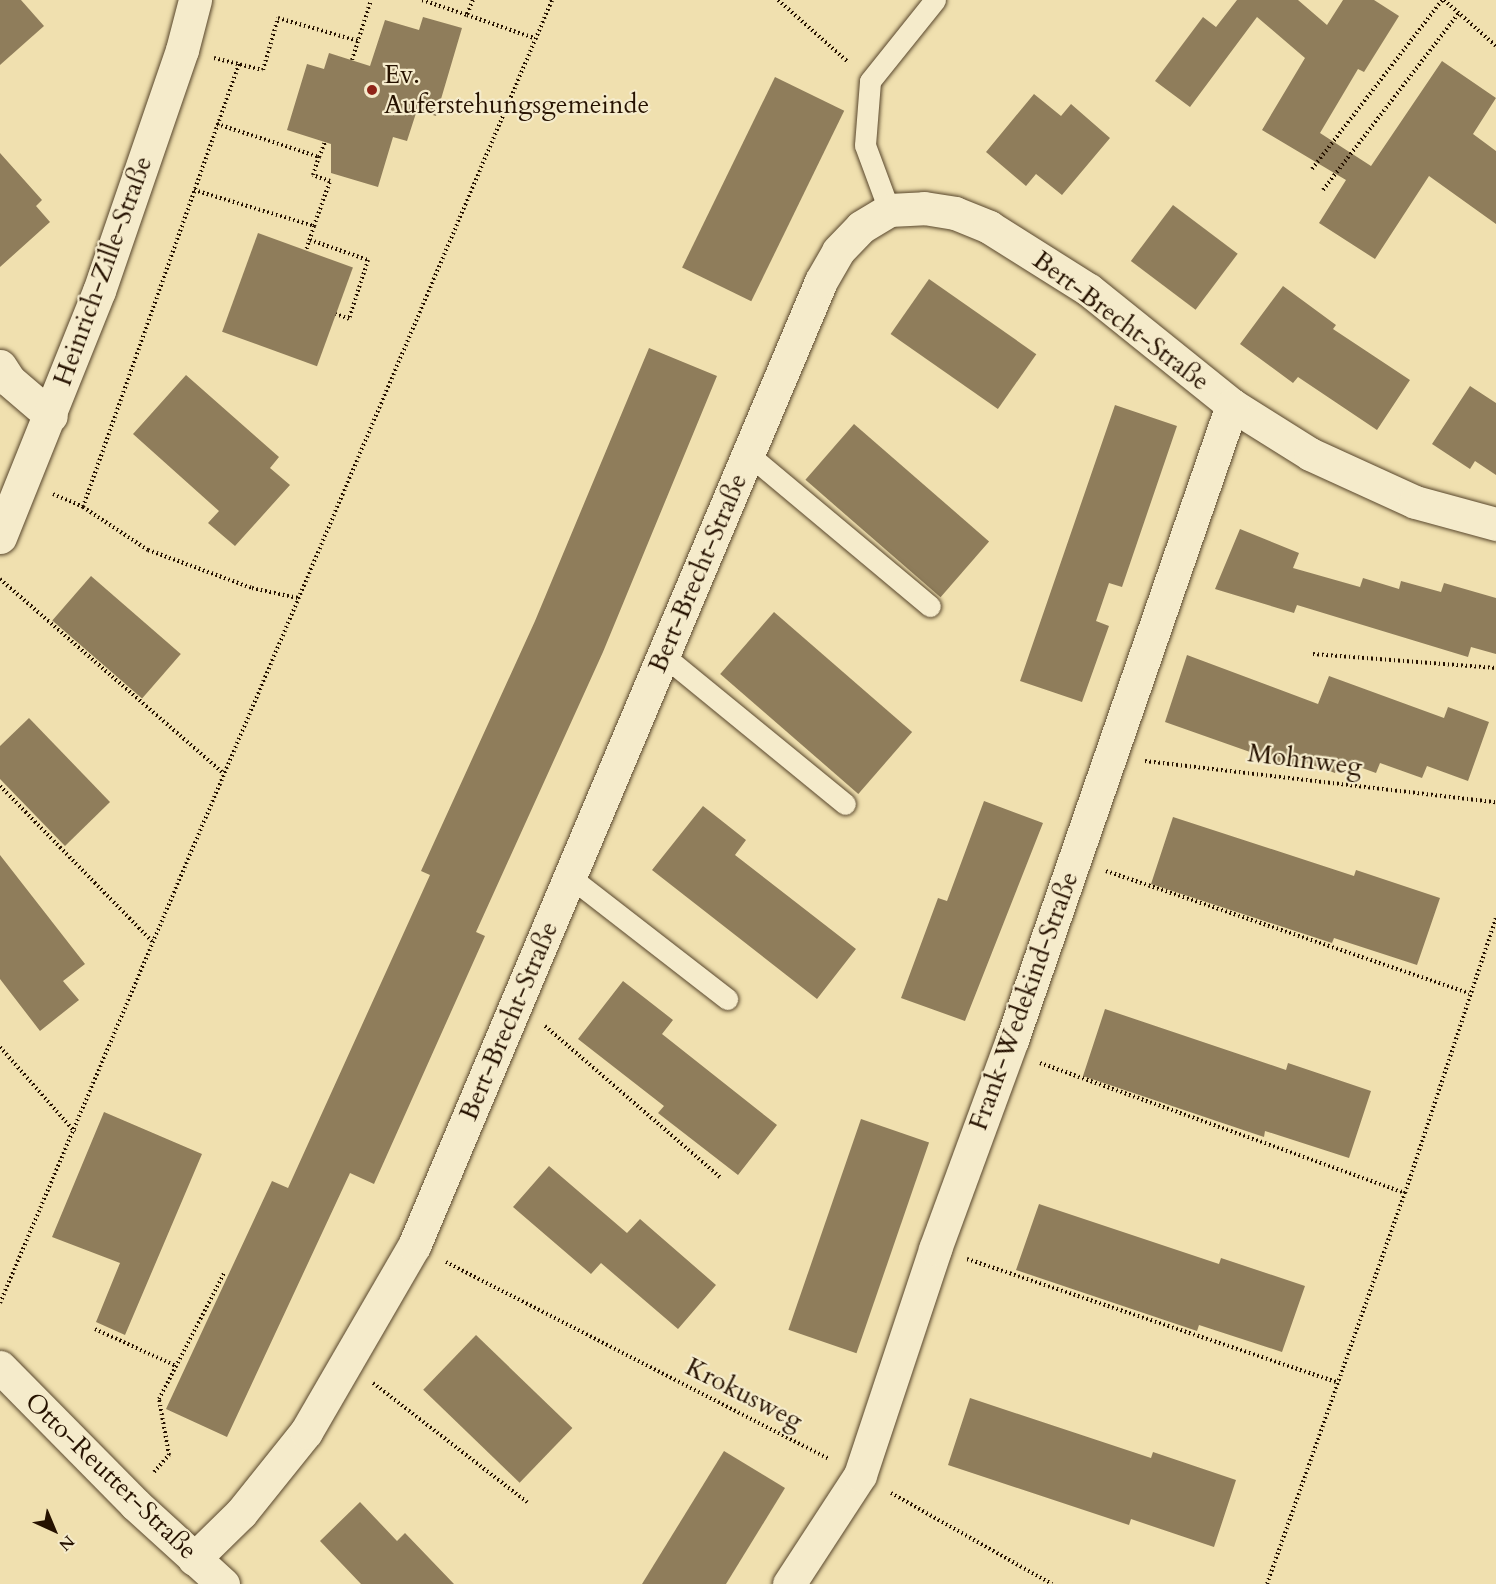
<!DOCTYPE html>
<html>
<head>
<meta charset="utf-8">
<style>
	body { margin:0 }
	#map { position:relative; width:1496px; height:1584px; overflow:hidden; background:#f0e0af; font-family:Cardo,serif }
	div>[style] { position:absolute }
	.building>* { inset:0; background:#8f7d5b; transform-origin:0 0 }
	.path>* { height:4px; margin-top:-2px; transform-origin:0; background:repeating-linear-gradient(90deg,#261200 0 1.5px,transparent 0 4.5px) }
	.roads { filter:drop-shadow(0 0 2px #58462c) drop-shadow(0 0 2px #58462c) }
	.service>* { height:21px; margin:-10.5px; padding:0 10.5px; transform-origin:10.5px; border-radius:10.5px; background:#f5ebcb }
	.minor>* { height:33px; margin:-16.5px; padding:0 16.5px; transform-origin:16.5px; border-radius:16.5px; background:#f5ebcb }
	.dots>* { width:16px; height:16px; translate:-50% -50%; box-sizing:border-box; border:3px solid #f5ebcb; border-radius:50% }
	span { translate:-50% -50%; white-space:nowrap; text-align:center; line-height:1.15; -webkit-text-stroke:4.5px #f5ebcb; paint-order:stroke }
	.poi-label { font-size:26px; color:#261200 }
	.left { translate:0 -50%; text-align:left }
	.street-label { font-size:26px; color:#261200 }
	.north { position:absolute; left:24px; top:1500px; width:60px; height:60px; -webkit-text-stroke:4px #f5ebcb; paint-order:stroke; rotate:136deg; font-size:16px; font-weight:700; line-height:24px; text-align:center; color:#261200 }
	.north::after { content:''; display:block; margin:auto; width:21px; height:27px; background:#261200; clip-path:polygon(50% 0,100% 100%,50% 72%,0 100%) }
</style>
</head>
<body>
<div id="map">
	<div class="building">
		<div style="clip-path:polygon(0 0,21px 0,44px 26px,0 65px)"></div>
		<div style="clip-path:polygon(1237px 0,1298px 0,1327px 25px,1343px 0,1374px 0,1399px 16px,1364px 72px,1358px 69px,1320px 133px,1371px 166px,1442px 61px,1496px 98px,1473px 134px,1496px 151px,1496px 224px,1429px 176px,1375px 259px,1319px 223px,1346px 180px,1262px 130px,1305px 58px,1257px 17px,1190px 107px,1155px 81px,1203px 17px,1216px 27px)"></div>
		<div style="clip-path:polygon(423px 17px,462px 28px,436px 116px,417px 110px,407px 141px,393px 137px,378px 187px,331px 173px,331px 144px,287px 130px,307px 64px,324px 69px,329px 53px,370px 66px,385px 20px,419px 30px)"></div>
		<div style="left:775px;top:77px;width:77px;height:212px;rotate:26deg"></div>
		<div style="clip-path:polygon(1034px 94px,1061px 116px,1071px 104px,1110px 138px,1062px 195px,1036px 174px,1026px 186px,986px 152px)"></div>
		<div style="clip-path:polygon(0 153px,42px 200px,36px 206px,50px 222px,0 267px)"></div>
		<div style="left:1173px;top:205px;width:81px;height:70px;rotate:37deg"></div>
		<div style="left:258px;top:233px;width:101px;height:105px;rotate:20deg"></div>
		<div style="left:929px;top:279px;width:131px;height:67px;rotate:35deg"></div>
		<div style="clip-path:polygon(1283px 286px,1336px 325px,1333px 329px,1410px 380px,1377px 430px,1298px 377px,1293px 383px,1240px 344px)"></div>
		<div style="clip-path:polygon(649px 348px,717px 376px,603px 652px,476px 932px,485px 936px,374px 1184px,350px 1173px,227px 1437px,166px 1409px,272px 1181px,288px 1188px,430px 875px,421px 871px,535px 621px)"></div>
		<div style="clip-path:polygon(186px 375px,279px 457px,270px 468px,290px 485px,235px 546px,208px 523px,219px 511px,133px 434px)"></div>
		<div style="clip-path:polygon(1470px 386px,1496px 403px,1496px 475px,1475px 461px,1470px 469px,1432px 444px)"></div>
		<div style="clip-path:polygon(1115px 405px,1177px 426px,1122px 587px,1109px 583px,1096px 621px,1109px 626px,1082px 702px,1020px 681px)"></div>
		<div style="left:854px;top:424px;width:179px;height:74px;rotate:41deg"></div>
		<div style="clip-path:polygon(1240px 529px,1299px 553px,1293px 568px,1360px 587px,1363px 578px,1399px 589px,1401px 581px,1441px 592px,1444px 583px,1496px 598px,1496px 654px,1471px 647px,1468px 657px,1297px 605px,1294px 613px,1215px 589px)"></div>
		<div style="left:91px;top:576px;width:119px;height:59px;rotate:41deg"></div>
		<div style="left:774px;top:612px;width:183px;height:82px;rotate:41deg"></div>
		<div style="clip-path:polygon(1187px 655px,1318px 704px,1329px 676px,1444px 718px,1448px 707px,1489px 722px,1468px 781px,1427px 766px,1422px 778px,1380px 763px,1376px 773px,1340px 760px,1335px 773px,1298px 760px,1295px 768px,1165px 722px)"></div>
		<div style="clip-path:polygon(29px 718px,110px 802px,65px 846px,0 779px,0 746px)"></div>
		<div style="clip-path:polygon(984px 801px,1043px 823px,965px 1021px,901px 998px,938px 898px,947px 901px)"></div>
		<div style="clip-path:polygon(703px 806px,746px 840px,735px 855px,856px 949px,817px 999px,652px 870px)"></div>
		<div style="clip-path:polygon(1173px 817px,1354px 876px,1356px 870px,1440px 898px,1417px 965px,1334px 938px,1332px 943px,1151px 884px)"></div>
		<div style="clip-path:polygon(0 855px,85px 964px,63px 981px,79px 1000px,40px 1031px,0 979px)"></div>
		<div style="clip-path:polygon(623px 981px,673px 1020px,662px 1034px,777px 1125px,738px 1175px,658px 1113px,664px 1106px,578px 1039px)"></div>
		<div style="clip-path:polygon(1105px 1009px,1286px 1070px,1288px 1063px,1371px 1091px,1349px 1158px,1265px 1131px,1264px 1137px,1083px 1076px)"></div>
		<div style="clip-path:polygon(104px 1112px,202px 1154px,125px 1335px,96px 1322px,120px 1263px,52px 1237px)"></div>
		<div style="left:861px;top:1119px;width:72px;height:223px;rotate:19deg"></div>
		<div style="clip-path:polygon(549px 1166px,627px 1233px,640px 1219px,716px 1285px,678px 1329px,601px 1263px,591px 1274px,513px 1207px)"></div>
		<div style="clip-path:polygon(1039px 1204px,1219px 1264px,1221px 1258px,1305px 1286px,1282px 1352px,1199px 1325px,1197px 1331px,1016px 1270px)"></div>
		<div style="left:476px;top:1335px;width:134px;height:76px;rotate:44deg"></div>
		<div style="clip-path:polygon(970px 1398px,1151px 1458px,1153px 1452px,1236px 1480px,1214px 1547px,1131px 1519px,1129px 1525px,948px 1465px)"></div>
		<div style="clip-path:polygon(724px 1451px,785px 1488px,726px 1584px,642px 1584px)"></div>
		<div style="clip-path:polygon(360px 1502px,397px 1541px,405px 1533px,454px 1584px,361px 1584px,320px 1541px)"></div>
	</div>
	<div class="path">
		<div style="left:422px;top:0;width:47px;rotate:18.4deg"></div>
		<div style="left:473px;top:0;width:16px;rotate:112deg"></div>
		<div style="left:467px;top:15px;width:71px;rotate:18.9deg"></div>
		<div style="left:778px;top:0;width:92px;rotate:41.5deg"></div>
		<div style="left:1444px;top:0;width:69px;rotate:41.5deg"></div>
		<div style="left:214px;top:58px;width:50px;rotate:13.8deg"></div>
		<div style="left:263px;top:70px;width:54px;rotate:-73.9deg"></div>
		<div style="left:278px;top:18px;width:83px;rotate:16deg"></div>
		<div style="left:352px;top:60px;width:63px;rotate:-72.4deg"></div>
		<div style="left:217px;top:124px;width:107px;rotate:17.9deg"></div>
		<div style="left:319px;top:157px;width:16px;rotate:-68deg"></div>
		<div style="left:1312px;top:169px;width:213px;rotate:-52.4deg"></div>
		<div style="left:194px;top:190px;width:125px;rotate:16.7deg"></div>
		<div style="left:314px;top:226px;width:25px;rotate:108deg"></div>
		<div style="left:1323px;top:190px;width:223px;rotate:-52.5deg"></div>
		<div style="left:314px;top:226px;width:48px;rotate:-70.4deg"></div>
		<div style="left:330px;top:181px;width:18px;rotate:-161deg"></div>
		<div style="left:313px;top:175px;width:19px;rotate:-72deg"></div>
		<div style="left:310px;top:240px;width:61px;rotate:19deg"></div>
		<div style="left:368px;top:260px;width:62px;rotate:107.9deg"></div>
		<div style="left:349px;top:319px;width:14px;rotate:-159deg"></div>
		<div style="left:53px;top:494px;width:33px;rotate:23deg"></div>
		<div style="left:83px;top:507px;width:78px;rotate:33.5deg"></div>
		<div style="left:148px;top:550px;width:111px;rotate:20.1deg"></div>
		<div style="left:252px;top:588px;width:47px;rotate:12.3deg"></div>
		<div style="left:83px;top:507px;width:470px;rotate:-70.6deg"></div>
		<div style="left:0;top:579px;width:296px;rotate:41deg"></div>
		<div style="left:1313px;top:654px;width:184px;rotate:4.4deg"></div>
		<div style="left:1145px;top:761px;width:353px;rotate:6.7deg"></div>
		<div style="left:0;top:786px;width:217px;rotate:45.6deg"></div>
		<div style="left:1106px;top:871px;width:383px;rotate:18.6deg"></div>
		<div style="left:545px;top:1026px;width:233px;rotate:40.8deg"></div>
		<div style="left:0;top:1047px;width:113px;rotate:48.6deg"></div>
		<div style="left:1040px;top:1063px;width:387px;rotate:19.6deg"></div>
		<div style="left:967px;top:1259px;width:392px;rotate:18.4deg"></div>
		<div style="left:446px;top:1262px;width:431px;rotate:27.2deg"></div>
		<div style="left:0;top:1303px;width:1415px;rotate:-67.04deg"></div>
		<div style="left:95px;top:1329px;width:89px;rotate:24.6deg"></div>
		<div style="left:373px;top:1383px;width:195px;rotate:37.7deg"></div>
		<div style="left:154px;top:1472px;width:23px;rotate:-49deg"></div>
		<div style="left:169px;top:1455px;width:57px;rotate:-100.1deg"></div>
		<div style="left:159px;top:1399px;width:142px;rotate:-62.7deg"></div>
		<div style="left:891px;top:1493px;width:185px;rotate:29.5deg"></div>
		<div style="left:1267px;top:1584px;width:415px;rotate:-70.6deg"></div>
		<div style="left:1405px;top:1193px;width:290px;rotate:-71.7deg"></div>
	</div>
	<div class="roads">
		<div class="service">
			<div style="left:889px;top:210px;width:69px;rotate:-110.3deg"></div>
			<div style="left:865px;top:145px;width:64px;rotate:-85.5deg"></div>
			<div style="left:870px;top:81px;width:104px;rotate:-51.3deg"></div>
			<div style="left:748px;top:454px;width:237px;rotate:39.9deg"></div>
			<div style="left:663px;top:655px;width:235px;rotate:39.3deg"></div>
			<div style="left:570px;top:877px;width:199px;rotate:37.8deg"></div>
		</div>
		<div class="minor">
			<div style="left:0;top:366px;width:17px;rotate:57deg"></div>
			<div style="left:9px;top:380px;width:55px;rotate:40.6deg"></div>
			<div style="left:0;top:537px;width:265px;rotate:-68.1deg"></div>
			<div style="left:99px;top:291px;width:255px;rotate:-71deg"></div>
			<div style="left:182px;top:50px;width:52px;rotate:-75.4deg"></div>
			<div style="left:0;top:1367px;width:192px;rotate:45.4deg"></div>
			<div style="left:135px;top:1504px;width:119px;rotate:42.3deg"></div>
			<div style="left:194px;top:1559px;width:66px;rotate:-44.4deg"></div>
			<div style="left:241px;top:1513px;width:104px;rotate:-51.3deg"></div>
			<div style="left:306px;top:1432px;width:215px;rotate:-59.9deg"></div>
			<div style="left:414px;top:1246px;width:1047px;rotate:-67.13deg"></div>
			<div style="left:821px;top:281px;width:34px;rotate:-60deg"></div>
			<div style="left:838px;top:251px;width:33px;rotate:-46deg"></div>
			<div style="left:861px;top:227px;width:33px;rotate:-31deg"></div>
			<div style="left:889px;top:210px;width:35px;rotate:-3deg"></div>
			<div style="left:924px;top:208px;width:31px;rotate:9deg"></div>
			<div style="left:955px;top:213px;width:37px;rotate:22deg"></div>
			<div style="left:989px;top:227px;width:118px;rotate:32.2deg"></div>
			<div style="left:1089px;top:290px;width:184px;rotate:38.8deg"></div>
			<div style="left:1232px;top:405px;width:92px;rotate:32.1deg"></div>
			<div style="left:1310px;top:454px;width:115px;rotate:24.6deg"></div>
			<div style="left:1415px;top:502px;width:84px;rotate:15.2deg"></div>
			<div style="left:789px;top:1584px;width:130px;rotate:-56.9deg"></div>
			<div style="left:860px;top:1475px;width:238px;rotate:-71.6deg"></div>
			<div style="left:935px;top:1249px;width:223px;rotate:-69.8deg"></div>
			<div style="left:1012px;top:1040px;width:672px;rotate:-70.89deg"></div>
		</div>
	</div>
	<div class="dots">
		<div style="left:372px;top:90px;background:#8f2418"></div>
	</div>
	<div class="poi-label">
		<span class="left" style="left:384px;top:90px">Ev.<br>Auferstehungsgemeinde</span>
	</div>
	<div class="street-label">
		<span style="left:103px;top:271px;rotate:-70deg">Heinrich-Zille-Straße</span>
		<span style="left:1121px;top:321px;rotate:37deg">Bert-Brecht-Straße</span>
		<span style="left:698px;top:573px;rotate:-67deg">Bert-Brecht-Straße</span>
		<span style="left:1305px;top:760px;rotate:7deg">Mohnweg</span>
		<span style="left:1024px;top:1001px;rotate:-70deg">Frank-Wedekind-Straße</span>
		<span style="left:509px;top:1021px;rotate:-67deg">Bert-Brecht-Straße</span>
		<span style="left:744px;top:1394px;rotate:27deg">Krokusweg</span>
		<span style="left:111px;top:1476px;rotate:44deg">Otto-Reutter-Straße</span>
	</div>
	<div class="north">N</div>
</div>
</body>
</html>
